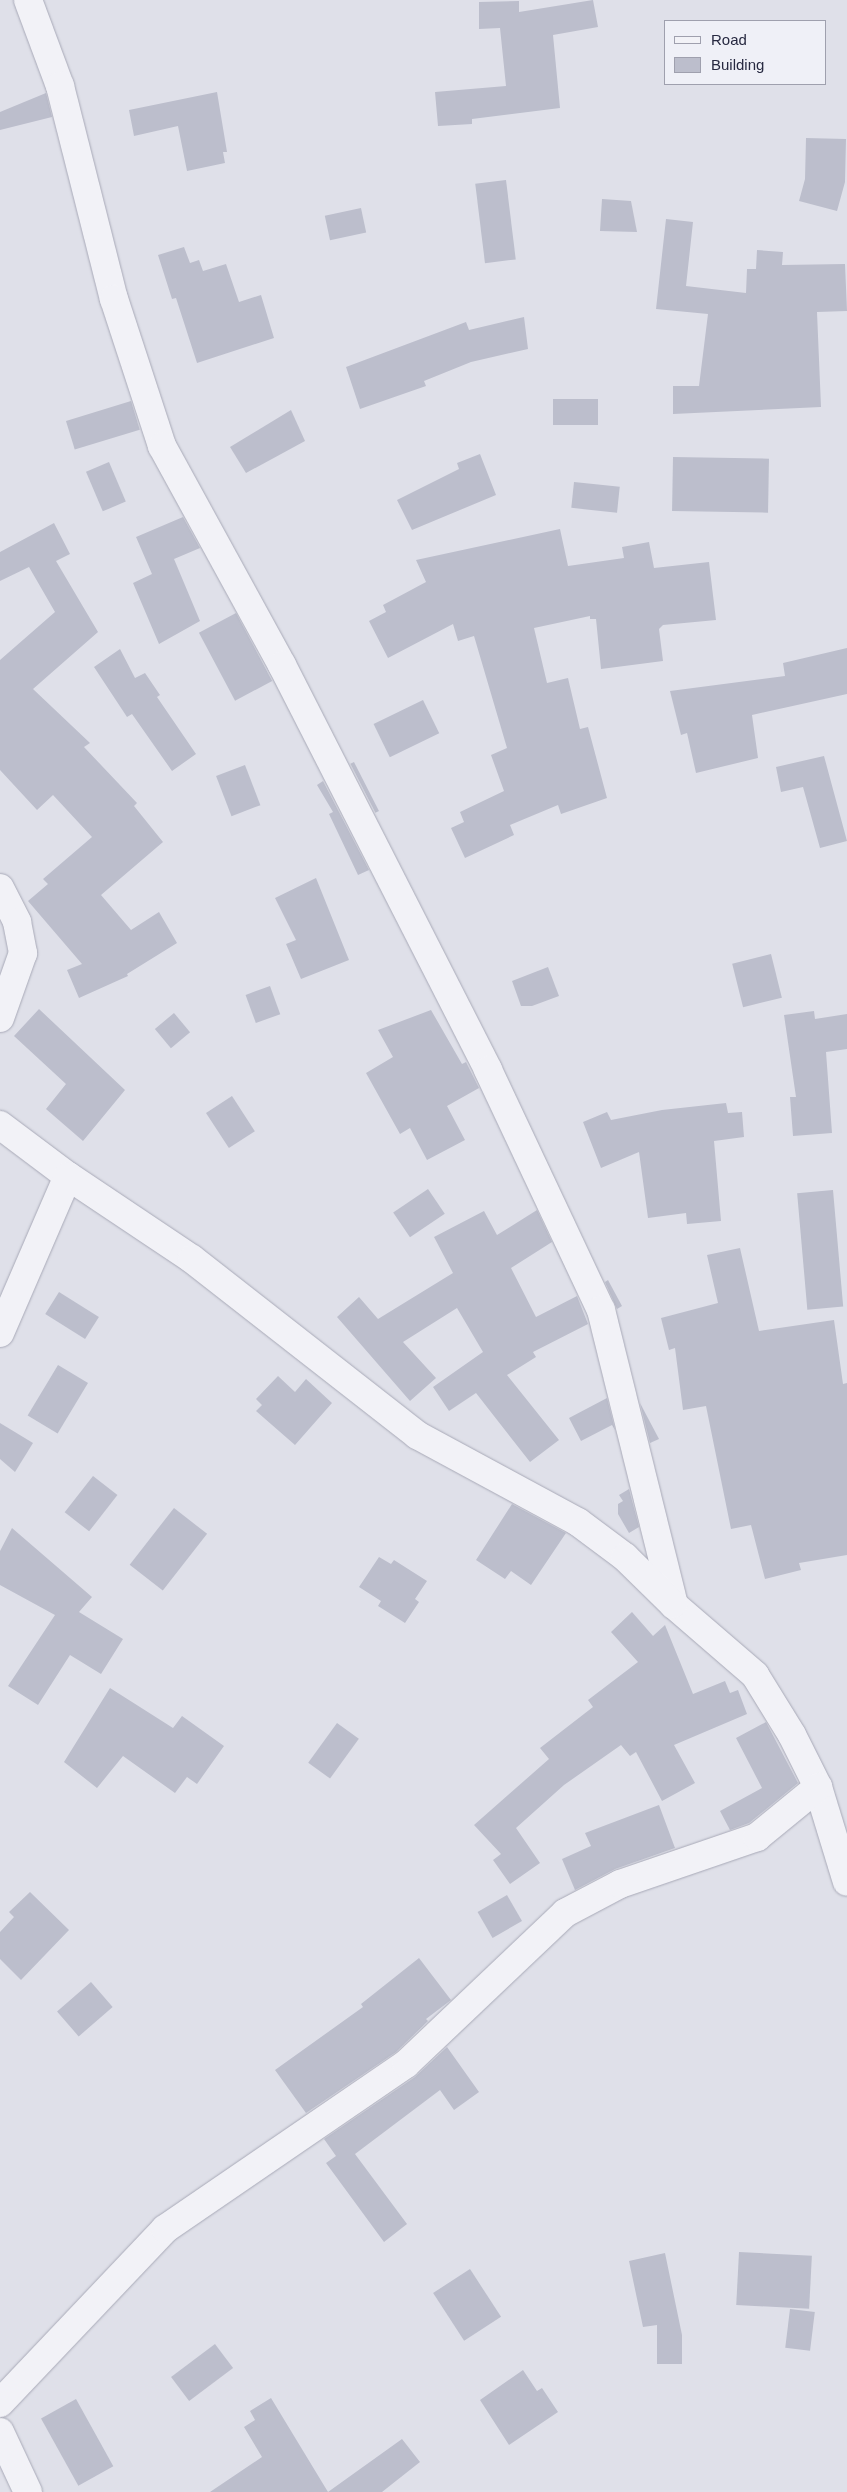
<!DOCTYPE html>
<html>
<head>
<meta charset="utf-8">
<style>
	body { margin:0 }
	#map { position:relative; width:847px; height:2492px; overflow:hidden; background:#dfe0e9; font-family:Helvetica,sans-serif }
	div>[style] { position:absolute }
	.building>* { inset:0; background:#bcbecc; transform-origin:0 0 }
	.roads { filter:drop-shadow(0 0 1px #a8a9b7) drop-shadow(0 0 1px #a8a9b7) }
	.minor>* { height:28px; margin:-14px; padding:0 14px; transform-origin:14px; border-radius:14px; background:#f2f2f7 }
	span { translate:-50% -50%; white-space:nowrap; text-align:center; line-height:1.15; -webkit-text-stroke:4px #eff0f7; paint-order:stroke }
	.legend { position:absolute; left:664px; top:20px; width:162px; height:65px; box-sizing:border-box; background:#eff0f7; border:1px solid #9fa0ae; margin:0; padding:6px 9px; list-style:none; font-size:15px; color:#272941 }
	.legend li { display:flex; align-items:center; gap:10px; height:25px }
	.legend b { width:25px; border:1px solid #9fa0ae }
</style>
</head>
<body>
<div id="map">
	<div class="building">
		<div style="clip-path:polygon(593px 0,598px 27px,553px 35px,560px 108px,472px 119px,472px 124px,438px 126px,435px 92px,506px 86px,500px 28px,479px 29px,479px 2px,519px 1px,519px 12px)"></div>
		<div style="clip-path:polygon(217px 92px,227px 152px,223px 152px,225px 163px,187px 171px,178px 126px,134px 136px,129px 110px)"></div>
		<div style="clip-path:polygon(46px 93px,52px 117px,0 130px,0 112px)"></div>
		<div style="clip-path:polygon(806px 138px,846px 139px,845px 182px,837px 211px,799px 201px,805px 179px)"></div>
		<div style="left:506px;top:180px;width:80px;height:31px;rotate:83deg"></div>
		<div style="clip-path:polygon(602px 199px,631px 201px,637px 232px,600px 231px)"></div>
		<div style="left:361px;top:208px;width:25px;height:37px;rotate:78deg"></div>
		<div style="clip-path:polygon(666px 219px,693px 222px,686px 286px,746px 293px,747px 269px,756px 269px,757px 250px,783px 252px,782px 265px,845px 264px,847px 311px,817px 312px,821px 407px,673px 414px,673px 386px,699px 386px,708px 314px,656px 309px)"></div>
		<div style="clip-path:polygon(184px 247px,190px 263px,199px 260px,203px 271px,226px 264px,239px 302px,261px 295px,274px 338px,197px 363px,176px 298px,172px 299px,158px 255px)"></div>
		<div style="clip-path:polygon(524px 317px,528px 349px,471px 362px,424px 381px,426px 386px,360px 409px,346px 367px,466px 322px,469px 330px)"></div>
		<div style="left:598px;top:399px;width:26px;height:45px;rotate:90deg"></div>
		<div style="left:131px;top:401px;width:30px;height:68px;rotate:73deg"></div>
		<div style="clip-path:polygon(291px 410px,305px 441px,246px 473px,230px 447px)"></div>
		<div style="clip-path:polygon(480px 454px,496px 495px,412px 530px,397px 500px,459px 469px,457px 463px)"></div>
		<div style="left:673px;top:457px;width:96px;height:54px;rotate:1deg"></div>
		<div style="left:109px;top:462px;width:43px;height:25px;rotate:67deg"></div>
		<div style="left:574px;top:482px;width:46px;height:26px;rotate:6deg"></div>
		<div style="clip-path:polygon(183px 517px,200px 548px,174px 559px,200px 621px,159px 644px,133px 583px,152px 574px,136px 537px)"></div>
		<div style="clip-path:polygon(54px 523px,70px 554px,56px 561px,98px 632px,33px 689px,90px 743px,84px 747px,137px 803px,134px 806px,163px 842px,101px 895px,131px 930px,159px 912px,177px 943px,127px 974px,128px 976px,79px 998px,67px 970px,82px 964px,28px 901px,48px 884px,43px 879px,92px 837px,53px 795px,37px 810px,0 770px,0 660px,55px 612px,29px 567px,0 581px,0 552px)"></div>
		<div style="clip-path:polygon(560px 529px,568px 566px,624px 558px,622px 547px,649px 542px,654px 568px,709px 562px,716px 620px,663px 625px,659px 629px,663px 661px,601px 669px,596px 619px,590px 619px,590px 616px,534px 628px,547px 683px,568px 678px,580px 729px,588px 727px,607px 798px,561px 814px,558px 805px,510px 825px,514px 835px,465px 858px,451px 828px,464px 822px,460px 812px,504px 791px,491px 755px,507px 748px,474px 636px,458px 641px,453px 624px,388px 658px,369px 621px,386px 612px,383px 605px,426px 582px,416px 560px)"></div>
		<div style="left:236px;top:613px;width:77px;height:42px;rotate:62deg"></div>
		<div style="clip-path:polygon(847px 648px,847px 694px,752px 715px,758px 758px,696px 773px,687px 733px,681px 735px,670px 691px,785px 676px,783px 663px)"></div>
		<div style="clip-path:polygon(120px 649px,135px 678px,145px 673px,160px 695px,157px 697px,196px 754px,172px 771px,132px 714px,127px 717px,94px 667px)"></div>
		<div style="left:423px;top:700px;width:37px;height:55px;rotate:64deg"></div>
		<div style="clip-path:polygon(824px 756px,847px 841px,820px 848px,803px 787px,781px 792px,776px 767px)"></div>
		<div style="left:354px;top:762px;width:55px;height:4px;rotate:63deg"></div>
		<div style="left:245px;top:765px;width:43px;height:31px;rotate:69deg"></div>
		<div style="clip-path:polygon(323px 781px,369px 870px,358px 875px,329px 814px,333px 812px,317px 785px)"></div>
		<div style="clip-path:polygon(316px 878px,349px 960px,301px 979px,286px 944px,296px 940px,275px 898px)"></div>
		<div style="left:771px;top:954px;width:45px;height:40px;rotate:76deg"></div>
		<div style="clip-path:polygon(548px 967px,559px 996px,532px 1006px,521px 1006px,512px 981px)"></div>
		<div style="left:270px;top:986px;width:30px;height:26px;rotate:70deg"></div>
		<div style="clip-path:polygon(39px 1009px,125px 1090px,83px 1141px,46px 1109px,66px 1084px,14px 1036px)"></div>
		<div style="clip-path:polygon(431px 1010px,462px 1064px,466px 1062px,479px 1088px,447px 1106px,465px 1140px,427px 1160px,410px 1128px,400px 1134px,366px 1073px,393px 1057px,378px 1030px)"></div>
		<div style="clip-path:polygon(814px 1011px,815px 1019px,847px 1014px,847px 1049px,826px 1052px,832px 1133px,793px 1136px,790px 1097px,796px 1097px,784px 1015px)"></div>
		<div style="left:174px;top:1013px;width:25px;height:25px;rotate:50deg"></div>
		<div style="left:232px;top:1096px;width:42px;height:31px;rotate:57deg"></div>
		<div style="clip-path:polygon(726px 1103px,728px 1113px,742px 1112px,744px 1137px,714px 1141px,721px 1221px,687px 1224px,686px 1213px,648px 1218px,639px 1152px,601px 1168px,583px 1122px,607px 1112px,611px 1120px,662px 1110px)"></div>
		<div style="left:428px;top:1189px;width:30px;height:42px;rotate:56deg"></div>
		<div style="left:833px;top:1190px;width:117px;height:36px;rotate:85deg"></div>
		<div style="clip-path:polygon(537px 1210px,552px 1242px,511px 1268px,536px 1317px,577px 1296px,588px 1324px,533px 1352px,536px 1357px,507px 1375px,559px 1440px,530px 1462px,476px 1393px,449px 1411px,433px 1387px,483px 1352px,457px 1308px,403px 1342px,436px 1378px,410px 1401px,337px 1317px,359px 1297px,378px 1319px,453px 1273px,434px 1237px,484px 1211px,497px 1235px)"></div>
		<div style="clip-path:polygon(740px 1248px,759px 1331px,834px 1320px,843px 1384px,847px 1383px,847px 1555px,799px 1563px,801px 1570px,765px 1579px,751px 1525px,731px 1529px,706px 1406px,683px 1410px,675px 1348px,669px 1350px,661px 1318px,718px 1303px,707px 1255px)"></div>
		<div style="clip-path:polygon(608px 1280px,622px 1306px,617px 1309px,605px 1282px)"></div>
		<div style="left:59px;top:1292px;width:47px;height:26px;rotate:32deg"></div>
		<div style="left:58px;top:1365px;width:35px;height:59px;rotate:31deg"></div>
		<div style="clip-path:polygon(278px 1376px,295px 1392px,306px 1379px,332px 1403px,295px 1445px,256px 1411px,262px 1405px,256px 1399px)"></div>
		<div style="clip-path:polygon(607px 1398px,615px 1430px,612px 1425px,581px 1441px,569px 1418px)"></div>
		<div style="clip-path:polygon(640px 1403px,659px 1439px,650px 1443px)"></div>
		<div style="clip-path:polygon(0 1423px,33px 1443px,15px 1472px,0 1459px)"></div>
		<div style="left:93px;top:1476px;width:31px;height:46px;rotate:38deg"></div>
		<div style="clip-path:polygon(629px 1489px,639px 1527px,629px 1533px,618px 1514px,618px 1504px,623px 1501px,619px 1495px)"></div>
		<div style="clip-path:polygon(512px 1504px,566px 1533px,531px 1585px,511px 1571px,505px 1579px,476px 1560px)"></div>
		<div style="left:174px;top:1508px;width:42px;height:72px;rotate:38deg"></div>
		<div style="clip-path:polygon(12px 1528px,92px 1597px,79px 1612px,123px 1639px,101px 1674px,70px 1655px,38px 1705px,8px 1686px,55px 1615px,0 1585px,0 1551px)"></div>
		<div style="clip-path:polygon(379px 1557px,391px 1564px,394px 1560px,427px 1581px,415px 1599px,419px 1602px,405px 1623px,378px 1606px,381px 1601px,359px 1587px)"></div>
		<div style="clip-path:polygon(632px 1612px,653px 1636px,665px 1625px,693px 1694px,725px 1681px,730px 1693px,738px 1690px,747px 1714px,674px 1745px,695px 1783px,662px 1801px,636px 1752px,630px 1756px,621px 1745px,564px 1785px,516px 1828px,540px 1863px,510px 1884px,493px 1860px,501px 1854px,474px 1825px,549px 1759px,540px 1748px,593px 1707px,588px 1700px,638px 1662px,611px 1632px)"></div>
		<div style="clip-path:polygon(110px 1688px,173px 1728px,182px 1716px,224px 1746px,197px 1784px,187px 1777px,175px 1793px,123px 1756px,97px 1788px,64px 1762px)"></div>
		<div style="clip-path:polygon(766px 1722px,798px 1783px,749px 1823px,730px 1830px,720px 1811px,762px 1788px,736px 1738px)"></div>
		<div style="left:337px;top:1723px;width:27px;height:49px;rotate:36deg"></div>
		<div style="clip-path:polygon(659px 1805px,675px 1848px,615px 1869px,575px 1890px,562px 1859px,591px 1846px,585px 1833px)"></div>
		<div style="clip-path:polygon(30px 1892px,69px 1930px,21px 1980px,0 1959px,0 1932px,14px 1917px,9px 1912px)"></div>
		<div style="left:507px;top:1895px;width:30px;height:34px;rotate:60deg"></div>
		<div style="clip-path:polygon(419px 1958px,451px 2000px,426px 2019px,428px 2021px,396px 2052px,306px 2113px,275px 2070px,363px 2007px,361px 2004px)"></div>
		<div style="left:91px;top:1982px;width:33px;height:45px;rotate:49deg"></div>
		<div style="clip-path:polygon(447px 2047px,479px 2092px,454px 2110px,440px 2090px,355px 2154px,407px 2224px,384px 2242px,326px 2163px,336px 2156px,324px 2139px,415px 2077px)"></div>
		<div style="left:739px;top:2252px;width:73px;height:53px;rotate:3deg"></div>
		<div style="clip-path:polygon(665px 2253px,682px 2335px,682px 2364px,657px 2364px,657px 2325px,643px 2327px,629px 2261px)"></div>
		<div style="left:470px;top:2269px;width:57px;height:44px;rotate:57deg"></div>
		<div style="left:790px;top:2309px;width:25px;height:39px;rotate:7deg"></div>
		<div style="left:215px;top:2344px;width:30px;height:55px;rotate:53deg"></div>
		<div style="clip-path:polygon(523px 2370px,537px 2391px,542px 2388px,558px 2412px,509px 2445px,480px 2400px)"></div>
		<div style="clip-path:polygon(271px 2398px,328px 2492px,402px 2439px,420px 2462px,382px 2492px,210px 2492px,262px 2457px,244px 2427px,255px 2420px,250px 2411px)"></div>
		<div style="left:76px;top:2399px;width:77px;height:40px;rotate:61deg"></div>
	</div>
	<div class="roads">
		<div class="minor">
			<div style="left:28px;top:0;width:92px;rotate:69.6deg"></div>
			<div style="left:60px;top:86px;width:220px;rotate:75.8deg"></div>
			<div style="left:114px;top:299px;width:155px;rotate:71.9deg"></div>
			<div style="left:162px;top:446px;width:250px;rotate:61.3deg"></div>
			<div style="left:282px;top:665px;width:454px;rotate:63deg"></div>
			<div style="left:488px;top:1070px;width:265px;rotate:64.8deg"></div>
			<div style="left:601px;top:1310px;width:304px;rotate:76.1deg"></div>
			<div style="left:674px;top:1605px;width:107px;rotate:40.8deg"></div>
			<div style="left:755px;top:1675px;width:70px;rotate:58.3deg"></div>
			<div style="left:792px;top:1735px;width:58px;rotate:63.4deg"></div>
			<div style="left:818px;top:1787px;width:99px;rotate:73deg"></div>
			<div style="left:0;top:888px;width:38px;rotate:63deg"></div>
			<div style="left:17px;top:922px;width:32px;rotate:79deg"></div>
			<div style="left:23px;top:953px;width:69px;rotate:109.5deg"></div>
			<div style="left:0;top:1125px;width:85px;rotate:36.9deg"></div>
			<div style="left:68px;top:1176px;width:149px;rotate:33.8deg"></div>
			<div style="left:192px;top:1259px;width:286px;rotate:38deg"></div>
			<div style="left:417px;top:1435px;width:183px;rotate:28.4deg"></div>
			<div style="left:578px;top:1522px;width:59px;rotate:36.7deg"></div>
			<div style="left:625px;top:1557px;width:67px;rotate:44.4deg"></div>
			<div style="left:0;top:1333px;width:171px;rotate:-66.6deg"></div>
			<div style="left:0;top:2403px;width:240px;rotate:-46.5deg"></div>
			<div style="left:165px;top:2229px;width:292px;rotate:-34.4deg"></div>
			<div style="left:406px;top:2064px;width:219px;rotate:-43.5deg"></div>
			<div style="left:565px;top:1913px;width:62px;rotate:-27.8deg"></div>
			<div style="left:620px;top:1884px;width:145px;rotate:-18.9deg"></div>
			<div style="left:757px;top:1837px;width:79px;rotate:-39.3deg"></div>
			<div style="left:0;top:2432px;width:66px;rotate:65deg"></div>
		</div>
	</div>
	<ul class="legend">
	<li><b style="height:6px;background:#f2f2f7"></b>Road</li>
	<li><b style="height:14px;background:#bcbecc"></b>Building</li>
	</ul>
</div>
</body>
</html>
